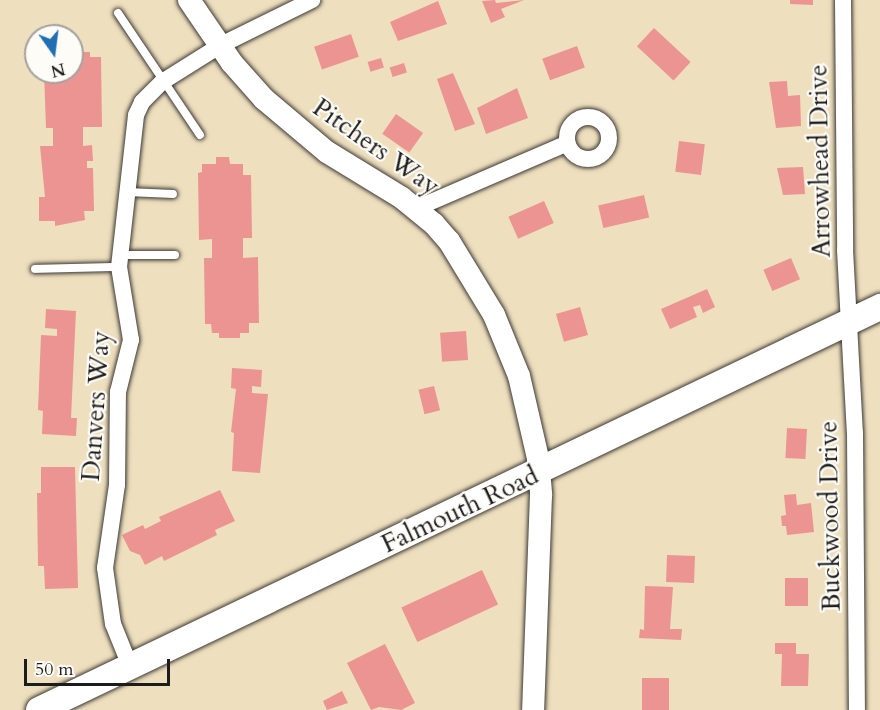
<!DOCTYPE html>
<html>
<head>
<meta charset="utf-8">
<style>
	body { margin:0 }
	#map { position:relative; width:880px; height:710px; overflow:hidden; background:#eedfbe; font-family:Cardo,serif }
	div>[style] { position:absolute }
	.building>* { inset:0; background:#eb9492; transform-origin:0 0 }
	.roads { filter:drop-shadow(0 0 2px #3c3934) drop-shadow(0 0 2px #3c3934) }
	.service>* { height:8px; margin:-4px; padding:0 4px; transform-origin:4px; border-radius:4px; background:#fff }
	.minor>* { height:16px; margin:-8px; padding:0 8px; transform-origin:8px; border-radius:8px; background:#fff }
	.minor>.ring { margin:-8px; padding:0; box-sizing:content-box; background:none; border:16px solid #fff; border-radius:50% }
	.secondary>* { height:22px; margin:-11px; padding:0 11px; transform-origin:11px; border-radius:11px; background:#fff }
	.primary>* { height:26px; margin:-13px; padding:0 13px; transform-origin:13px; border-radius:13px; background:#fff }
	span { translate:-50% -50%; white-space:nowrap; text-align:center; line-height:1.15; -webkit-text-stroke:4.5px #fdfcf7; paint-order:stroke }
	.street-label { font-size:26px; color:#1c1c1c }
	.north { position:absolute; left:24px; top:24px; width:60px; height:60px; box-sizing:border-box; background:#fdfcf7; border:2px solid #a3a29f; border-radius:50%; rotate:166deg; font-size:16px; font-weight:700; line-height:24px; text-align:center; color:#1c1c1c }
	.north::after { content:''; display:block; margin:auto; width:21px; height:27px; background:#1f6fb2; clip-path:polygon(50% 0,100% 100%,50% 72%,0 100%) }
	.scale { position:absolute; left:24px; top:659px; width:146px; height:27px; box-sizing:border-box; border:3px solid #1c1c1c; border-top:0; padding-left:8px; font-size:18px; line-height:21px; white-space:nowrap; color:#1c1c1c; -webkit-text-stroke:4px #fdfcf7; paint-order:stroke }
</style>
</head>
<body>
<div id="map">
	<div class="building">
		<div style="clip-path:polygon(495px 0,496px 3px,524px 0,501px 9px,505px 17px,491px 23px,482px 1px)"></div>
		<div style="clip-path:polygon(790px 0,813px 0,813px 5px,790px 4px)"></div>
		<div style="clip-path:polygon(438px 1px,447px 24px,398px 41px,390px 22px)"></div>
		<div style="left:654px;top:28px;width:50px;height:25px;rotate:43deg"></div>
		<div style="left:351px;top:34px;width:24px;height:39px;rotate:71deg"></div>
		<div style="clip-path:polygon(72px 46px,80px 46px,81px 52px,90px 52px,90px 57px,101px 57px,102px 127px,83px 127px,83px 146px,92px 145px,93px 161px,87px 161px,87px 168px,93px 168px,94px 211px,84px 211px,85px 220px,55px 226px,55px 221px,39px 221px,39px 197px,45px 197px,40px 146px,53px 146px,53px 128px,46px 128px,44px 72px,72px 72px)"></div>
		<div style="left:577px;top:46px;width:23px;height:37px;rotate:70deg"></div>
		<div style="left:381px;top:58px;width:10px;height:14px;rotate:73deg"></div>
		<div style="left:404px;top:63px;width:10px;height:15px;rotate:73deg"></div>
		<div style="clip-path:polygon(453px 73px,475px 124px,455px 131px,437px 79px)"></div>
		<div style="clip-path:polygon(787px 81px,788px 96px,800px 95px,801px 126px,776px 128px,769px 82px)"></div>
		<div style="clip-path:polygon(517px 88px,528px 118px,486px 134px,477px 108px)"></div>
		<div style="left:396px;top:114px;width:33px;height:24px;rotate:35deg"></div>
		<div style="left:679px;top:141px;width:26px;height:31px;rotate:7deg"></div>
		<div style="clip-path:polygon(216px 157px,229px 157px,230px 164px,243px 164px,243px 175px,251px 175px,252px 238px,243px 238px,243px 258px,258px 257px,259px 323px,249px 323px,249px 333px,240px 333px,240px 338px,219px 338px,219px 333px,212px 333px,211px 324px,205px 324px,204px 258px,212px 258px,212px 239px,199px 240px,198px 173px,202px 172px,202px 164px,216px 164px)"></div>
		<div style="clip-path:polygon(803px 167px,805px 194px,783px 195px,777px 168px)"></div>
		<div style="left:644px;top:195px;width:23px;height:47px;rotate:77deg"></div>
		<div style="left:544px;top:201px;width:24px;height:39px;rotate:66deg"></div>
		<div style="left:791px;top:258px;width:23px;height:30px;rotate:67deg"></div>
		<div style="clip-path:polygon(707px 289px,715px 307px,703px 313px,700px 305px,693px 307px,697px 317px,670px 329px,661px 309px)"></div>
		<div style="left:580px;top:307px;width:29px;height:25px;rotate:74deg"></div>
		<div style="clip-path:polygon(46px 309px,76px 311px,71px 418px,77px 418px,76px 436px,42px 434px,43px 411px,38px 410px,41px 335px,57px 336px,57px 329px,45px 328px)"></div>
		<div style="left:466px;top:331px;width:29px;height:26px;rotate:86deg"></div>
		<div style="clip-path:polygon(232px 368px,262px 370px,261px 387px,252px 386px,252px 393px,268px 394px,260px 473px,232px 471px,234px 433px,231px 432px,236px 389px,231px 388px)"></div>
		<div style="left:434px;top:386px;width:25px;height:16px;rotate:76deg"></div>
		<div style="left:787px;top:428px;width:20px;height:30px;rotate:3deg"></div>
		<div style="clip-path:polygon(41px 467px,75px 467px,78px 588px,45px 589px,44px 566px,38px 566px,37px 493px,41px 493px)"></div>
		<div style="clip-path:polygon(220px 490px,235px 521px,215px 530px,217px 535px,164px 561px,162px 556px,145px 565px,140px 555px,130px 551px,122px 535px,143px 525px,145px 529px,161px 521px,159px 517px)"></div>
		<div style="clip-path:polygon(796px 494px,797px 505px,811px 503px,814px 532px,787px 535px,786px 526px,782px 526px,781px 516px,786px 515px,784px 495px)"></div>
		<div style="left:667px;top:555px;width:28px;height:27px;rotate:2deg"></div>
		<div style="left:482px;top:570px;width:38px;height:89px;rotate:65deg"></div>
		<div style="left:785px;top:578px;width:23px;height:28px"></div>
		<div style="clip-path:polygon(645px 586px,673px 587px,670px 629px,682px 629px,681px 640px,639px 638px,640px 629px,644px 630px)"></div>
		<div style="clip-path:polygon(775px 643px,796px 643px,796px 654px,809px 654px,808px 686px,781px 686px,782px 654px,775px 654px)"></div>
		<div style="clip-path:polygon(385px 644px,415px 703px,401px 710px,379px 707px,371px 710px,347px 663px)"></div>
		<div style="left:642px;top:678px;width:27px;height:32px"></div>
		<div style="clip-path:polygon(342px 691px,348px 703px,327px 710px,323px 701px)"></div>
	</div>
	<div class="roads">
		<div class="service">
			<div style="left:118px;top:13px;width:147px;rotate:56.1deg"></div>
			<div style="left:127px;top:192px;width:46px;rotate:2.5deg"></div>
			<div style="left:121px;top:255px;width:54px"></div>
			<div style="left:35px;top:269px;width:84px;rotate:-1.4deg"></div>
		</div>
		<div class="minor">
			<div style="left:843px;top:0;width:250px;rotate:89.5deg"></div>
			<div style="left:845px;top:250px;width:183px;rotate:86.9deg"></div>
			<div style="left:855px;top:433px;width:277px;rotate:89.6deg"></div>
			<div class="ring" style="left:567px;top:117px;width:26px;height:26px"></div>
			<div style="left:417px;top:208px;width:164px;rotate:-23.3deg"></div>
			<div style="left:130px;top:666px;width:45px;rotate:-112deg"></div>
			<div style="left:113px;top:624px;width:57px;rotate:-98.1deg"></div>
			<div style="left:105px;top:568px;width:84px;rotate:-81.8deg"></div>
			<div style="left:117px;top:485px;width:93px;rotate:-89.4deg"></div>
			<div style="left:118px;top:392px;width:54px;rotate:-76deg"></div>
			<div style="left:131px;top:340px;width:74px;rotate:-99.3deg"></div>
			<div style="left:119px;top:267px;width:153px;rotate:-83.6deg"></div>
			<div style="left:136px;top:115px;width:14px;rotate:-65deg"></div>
			<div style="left:142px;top:102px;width:28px;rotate:-45deg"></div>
			<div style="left:162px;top:82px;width:70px;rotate:-32.1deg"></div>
			<div style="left:221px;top:45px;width:102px;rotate:-26.3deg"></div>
		</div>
		<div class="secondary">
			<div style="left:189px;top:0;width:76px;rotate:55.7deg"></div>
			<div style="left:232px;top:63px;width:48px;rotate:48.4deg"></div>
			<div style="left:264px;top:99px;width:82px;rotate:40.1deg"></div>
			<div style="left:327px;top:152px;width:88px;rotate:31.5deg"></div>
			<div style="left:402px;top:198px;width:41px;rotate:39.1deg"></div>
			<div style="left:434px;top:224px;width:23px;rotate:49deg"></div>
			<div style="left:449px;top:241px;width:87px;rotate:58.7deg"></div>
			<div style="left:494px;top:315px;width:66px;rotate:67.7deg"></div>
			<div style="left:519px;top:376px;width:84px;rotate:77deg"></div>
			<div style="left:538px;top:458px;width:37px;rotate:85deg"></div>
			<div style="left:541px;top:495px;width:215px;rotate:92.1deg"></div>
		</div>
		<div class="primary">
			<div style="left:39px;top:710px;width:933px;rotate:-25.6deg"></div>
		</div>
	</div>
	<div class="street-label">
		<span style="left:376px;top:147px;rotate:35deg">Pitchers Way</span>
		<span style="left:820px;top:161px;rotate:-91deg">Arrowhead Drive</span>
		<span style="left:96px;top:406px;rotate:-86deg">Danvers Way</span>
		<span style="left:460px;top:510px;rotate:-25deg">Falmouth Road</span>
		<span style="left:830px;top:516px;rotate:-91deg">Buckwood Drive</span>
	</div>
	<div class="north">N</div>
	<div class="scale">50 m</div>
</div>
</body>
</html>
